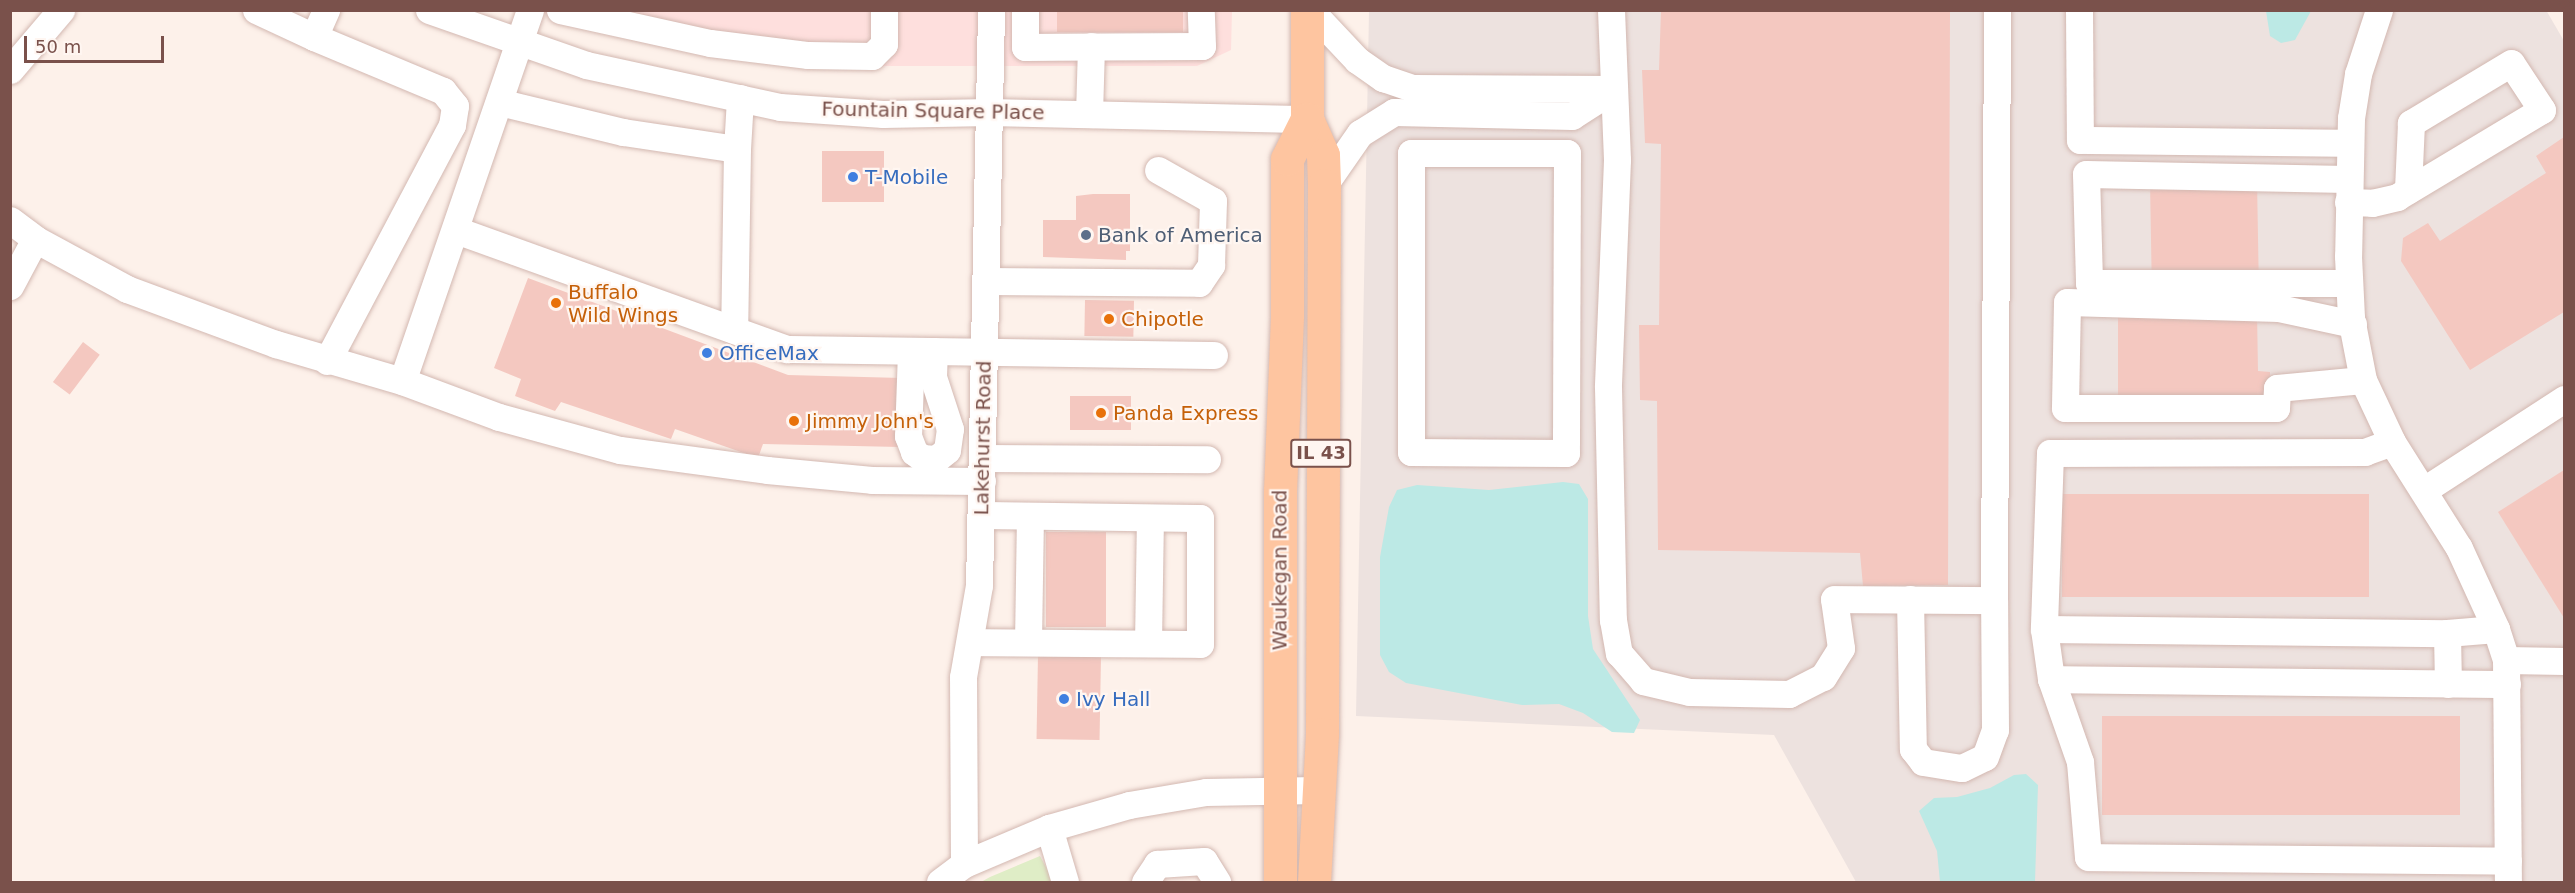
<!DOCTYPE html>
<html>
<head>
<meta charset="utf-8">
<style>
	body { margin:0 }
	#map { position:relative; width:2575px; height:893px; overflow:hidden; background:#fdf1ea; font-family:"DejaVu Sans",sans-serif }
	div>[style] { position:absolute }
	.commercial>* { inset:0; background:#fedfdd }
	.industrial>* { inset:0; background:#ede2df }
	.green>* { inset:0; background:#dfedc6 }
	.water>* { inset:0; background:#bce9e5 }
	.building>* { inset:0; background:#f4c8c0; transform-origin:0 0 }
	.roads { filter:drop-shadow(0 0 2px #d3b8b1) drop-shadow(0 0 2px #d3b8b1) }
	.minor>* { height:27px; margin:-13.5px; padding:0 13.5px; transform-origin:13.5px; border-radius:13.5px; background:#fff }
	.major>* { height:33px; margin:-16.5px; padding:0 16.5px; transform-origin:16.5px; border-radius:16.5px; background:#fec5a0 }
	.dots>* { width:16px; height:16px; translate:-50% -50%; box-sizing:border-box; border:3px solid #fff6f1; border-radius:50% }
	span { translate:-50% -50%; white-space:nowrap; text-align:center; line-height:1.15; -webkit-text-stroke:4.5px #fff6f1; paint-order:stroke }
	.shield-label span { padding:2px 4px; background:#fff6f1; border:2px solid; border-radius:4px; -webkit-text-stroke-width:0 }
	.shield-label { font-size:18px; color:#7a514b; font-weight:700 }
	.street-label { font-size:20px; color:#7a514b }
	.shop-label { font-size:20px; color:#366cbe }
	.left { translate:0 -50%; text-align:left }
	.service-label { font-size:20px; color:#4e5e75 }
	.food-label { font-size:20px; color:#c56008 }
	.frame { position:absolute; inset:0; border:12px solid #7a514b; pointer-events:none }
	.scale { position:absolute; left:24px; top:36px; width:140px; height:27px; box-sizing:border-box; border:3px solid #7a514b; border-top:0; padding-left:8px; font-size:18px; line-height:21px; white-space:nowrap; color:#7a514b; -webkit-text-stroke:4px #fff6f1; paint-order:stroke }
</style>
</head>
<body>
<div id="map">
	<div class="commercial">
		<div style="clip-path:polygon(537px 11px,1232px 11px,1231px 50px,1197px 66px,802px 66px,635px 41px)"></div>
	</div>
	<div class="industrial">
		<div style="clip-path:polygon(2546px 10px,2564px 41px,2564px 882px,1856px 882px,1774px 735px,1356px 716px,1369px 11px)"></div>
	</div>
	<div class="green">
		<div style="clip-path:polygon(1040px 856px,1054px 882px,981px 882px,990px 877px)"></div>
	</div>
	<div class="water">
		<div style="clip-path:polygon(2266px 11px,2266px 10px,2311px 11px,2295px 40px,2281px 43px,2270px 36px)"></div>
		<div style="clip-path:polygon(1563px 482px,1579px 484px,1588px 499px,1588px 616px,1593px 649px,1640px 720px,1634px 733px,1612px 732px,1583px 713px,1559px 704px,1522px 705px,1406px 683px,1389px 672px,1380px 655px,1380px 557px,1389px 507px,1397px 490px,1417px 485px,1489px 490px)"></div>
		<div style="clip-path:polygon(2026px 774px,2038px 785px,2035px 882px,1940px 882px,1937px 851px,1919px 811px,1934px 798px,1957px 797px,1990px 788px,2014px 775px)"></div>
	</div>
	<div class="building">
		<div style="left:1057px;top:10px;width:126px;height:22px"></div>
		<div style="clip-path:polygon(1661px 10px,1950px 10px,1948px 585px,1863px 586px,1860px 553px,1658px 550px,1657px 401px,1640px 400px,1639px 325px,1659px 325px,1661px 144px,1645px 143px,1642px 70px,1659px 70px)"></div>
		<div style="clip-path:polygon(2564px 137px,2564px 312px,2470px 370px,2401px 261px,2403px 238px,2428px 223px,2440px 241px,2546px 173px,2536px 156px)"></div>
		<div style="left:822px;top:151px;width:62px;height:51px"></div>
		<div style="left:2257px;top:180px;width:103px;height:107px;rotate:89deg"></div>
		<div style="clip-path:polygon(1093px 194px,1130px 194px,1130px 251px,1126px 251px,1126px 260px,1043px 257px,1043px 220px,1076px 220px,1076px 196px)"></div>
		<div style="clip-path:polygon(528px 278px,788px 375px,902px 378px,900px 447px,763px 444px,758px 458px,675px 429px,671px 439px,561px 402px,555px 411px,515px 396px,521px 379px,494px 368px)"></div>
		<div style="left:1085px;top:300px;width:49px;height:36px;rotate:1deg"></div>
		<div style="clip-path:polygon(2118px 308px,2257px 311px,2258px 371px,2270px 372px,2269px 403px,2118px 402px)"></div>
		<div style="left:83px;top:342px;width:21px;height:50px;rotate:37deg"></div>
		<div style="left:1131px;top:396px;width:34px;height:61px;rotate:90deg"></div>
		<div style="clip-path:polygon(2564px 470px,2564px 618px,2498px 512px)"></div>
		<div style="left:2062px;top:494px;width:307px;height:103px"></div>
		<div style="left:1046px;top:532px;width:60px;height:95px"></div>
		<div style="left:1038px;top:655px;width:63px;height:84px;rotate:1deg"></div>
		<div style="left:2102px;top:716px;width:358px;height:99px"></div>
	</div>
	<div class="roads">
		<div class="minor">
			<div style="left:256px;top:10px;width:64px;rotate:25deg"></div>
			<div style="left:314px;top:37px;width:30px;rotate:-66deg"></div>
			<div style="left:429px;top:10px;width:166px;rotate:19.3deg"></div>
			<div style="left:586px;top:65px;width:198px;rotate:12.2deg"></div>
			<div style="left:780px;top:107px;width:103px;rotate:3.9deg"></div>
			<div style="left:883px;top:114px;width:108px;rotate:-1.1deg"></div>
			<div style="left:991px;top:112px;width:316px;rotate:1.3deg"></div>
			<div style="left:530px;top:10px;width:392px;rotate:109deg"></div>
			<div style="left:402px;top:381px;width:103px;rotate:20.4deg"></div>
			<div style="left:499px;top:417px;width:125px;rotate:15.3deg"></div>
			<div style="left:620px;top:450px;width:148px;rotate:7.7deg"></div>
			<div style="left:767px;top:470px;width:105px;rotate:5.4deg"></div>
			<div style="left:872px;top:480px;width:110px;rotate:0.5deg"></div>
			<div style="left:560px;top:10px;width:154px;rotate:12.4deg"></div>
			<div style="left:710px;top:43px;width:99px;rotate:7deg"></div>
			<div style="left:808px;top:55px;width:64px;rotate:0.9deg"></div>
			<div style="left:872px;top:56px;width:17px;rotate:-45deg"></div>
			<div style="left:884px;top:44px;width:34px;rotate:-90deg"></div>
			<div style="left:1025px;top:10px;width:37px;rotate:90deg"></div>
			<div style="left:1025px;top:47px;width:177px;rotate:-0.3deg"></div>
			<div style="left:1202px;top:46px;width:36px;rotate:-92deg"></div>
			<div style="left:1310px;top:10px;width:69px;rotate:46.8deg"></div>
			<div style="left:1357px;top:60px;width:32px;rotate:35deg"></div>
			<div style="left:1383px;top:78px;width:31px;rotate:19deg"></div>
			<div style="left:1412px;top:88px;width:202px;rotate:0.3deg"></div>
			<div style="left:1614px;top:89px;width:50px;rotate:147.3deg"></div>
			<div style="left:1572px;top:116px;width:178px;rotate:-178.7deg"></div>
			<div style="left:1394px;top:112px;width:40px;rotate:148deg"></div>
			<div style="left:1360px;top:133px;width:63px;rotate:124.7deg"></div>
			<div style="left:1611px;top:10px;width:150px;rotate:87.7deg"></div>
			<div style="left:1617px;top:160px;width:227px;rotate:92.3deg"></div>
			<div style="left:1608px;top:387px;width:233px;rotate:88.8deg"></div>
			<div style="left:1613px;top:620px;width:34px;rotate:80deg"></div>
			<div style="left:1619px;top:653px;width:37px;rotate:49deg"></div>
			<div style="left:1643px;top:681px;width:47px;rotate:13.4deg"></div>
			<div style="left:1689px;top:692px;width:100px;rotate:1.1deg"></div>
			<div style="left:1789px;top:694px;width:38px;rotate:-27deg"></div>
			<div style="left:1823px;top:677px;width:34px;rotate:-58deg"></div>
			<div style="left:1841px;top:648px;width:49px;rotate:-98.1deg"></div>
			<div style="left:1834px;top:599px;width:160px;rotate:0.4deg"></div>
			<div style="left:1994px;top:600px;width:590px;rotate:-89.71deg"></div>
			<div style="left:2079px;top:10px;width:130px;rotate:89.6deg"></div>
			<div style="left:2080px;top:140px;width:270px;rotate:0.6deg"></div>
			<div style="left:2379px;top:10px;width:67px;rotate:108.2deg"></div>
			<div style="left:2358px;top:74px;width:45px;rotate:99deg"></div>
			<div style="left:2351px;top:118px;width:138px;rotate:91.2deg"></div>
			<div style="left:2348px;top:256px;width:62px;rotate:87.2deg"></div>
			<div style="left:2351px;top:318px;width:63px;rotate:79deg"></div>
			<div style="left:2363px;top:380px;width:68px;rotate:64.9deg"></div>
			<div style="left:2392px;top:442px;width:125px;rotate:57.7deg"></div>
			<div style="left:2459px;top:548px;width:89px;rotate:65.4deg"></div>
			<div style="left:2496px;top:629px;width:33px;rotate:72deg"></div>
			<div style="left:2506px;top:660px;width:222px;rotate:89.5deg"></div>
			<div style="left:314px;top:37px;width:140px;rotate:22.7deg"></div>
			<div style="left:443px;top:91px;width:19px;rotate:51deg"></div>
			<div style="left:455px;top:106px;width:19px;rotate:99deg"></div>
			<div style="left:452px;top:125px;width:267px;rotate:117.9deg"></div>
			<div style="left:10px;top:70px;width:79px;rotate:-49.6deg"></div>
			<div style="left:499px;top:102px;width:128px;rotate:13.6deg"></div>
			<div style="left:623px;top:132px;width:115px;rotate:8.5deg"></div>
			<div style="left:737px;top:149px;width:181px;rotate:90.9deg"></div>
			<div style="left:1089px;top:114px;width:68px;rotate:-88.3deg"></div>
			<div style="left:737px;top:149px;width:51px;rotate:-86.6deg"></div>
			<div style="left:1411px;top:153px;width:156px"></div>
			<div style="left:1567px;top:153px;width:300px;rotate:90.2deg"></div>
			<div style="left:1566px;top:453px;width:155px;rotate:-179.6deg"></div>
			<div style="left:1411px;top:452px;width:299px;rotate:-90deg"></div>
			<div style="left:2347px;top:179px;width:261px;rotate:-178.9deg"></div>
			<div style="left:2086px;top:174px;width:109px;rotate:88.4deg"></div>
			<div style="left:2089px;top:283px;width:260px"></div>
			<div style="left:2348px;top:202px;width:24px;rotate:2deg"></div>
			<div style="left:2372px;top:203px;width:26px;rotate:-13deg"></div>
			<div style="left:2397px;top:197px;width:169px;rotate:-31deg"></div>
			<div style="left:2542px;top:110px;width:56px;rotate:-123.4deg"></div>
			<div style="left:2511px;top:63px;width:117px;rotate:149deg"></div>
			<div style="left:2411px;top:123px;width:67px;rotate:92.6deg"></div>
			<div style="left:10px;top:220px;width:31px;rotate:37deg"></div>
			<div style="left:35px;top:239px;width:105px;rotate:28.5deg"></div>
			<div style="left:127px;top:289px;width:159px;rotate:20.3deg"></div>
			<div style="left:276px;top:344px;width:131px;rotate:16.4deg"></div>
			<div style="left:456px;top:230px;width:352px;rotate:19.8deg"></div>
			<div style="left:787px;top:349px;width:427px;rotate:0.8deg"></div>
			<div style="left:987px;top:281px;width:212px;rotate:0.5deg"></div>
			<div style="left:1199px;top:283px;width:22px;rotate:-56deg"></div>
			<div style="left:1211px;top:265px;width:64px;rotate:-88.2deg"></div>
			<div style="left:1213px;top:201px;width:63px;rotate:-150.6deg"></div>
			<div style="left:10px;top:286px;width:53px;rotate:-62deg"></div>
			<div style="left:2353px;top:324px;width:76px;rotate:-167.8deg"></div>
			<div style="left:2279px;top:308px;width:212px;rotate:-178.4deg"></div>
			<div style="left:2067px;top:302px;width:106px;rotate:91.1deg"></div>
			<div style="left:2065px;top:408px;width:211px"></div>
			<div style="left:2276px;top:408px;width:20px;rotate:-87deg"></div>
			<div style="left:2277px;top:388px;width:86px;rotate:-5.3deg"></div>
			<div style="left:911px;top:351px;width:85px;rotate:92deg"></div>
			<div style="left:908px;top:436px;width:17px;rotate:69deg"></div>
			<div style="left:914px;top:452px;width:10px;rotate:37deg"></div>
			<div style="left:922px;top:458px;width:14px;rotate:4deg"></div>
			<div style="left:936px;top:459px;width:14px;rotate:-39deg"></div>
			<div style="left:947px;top:450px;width:21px;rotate:-82deg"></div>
			<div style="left:950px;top:429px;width:55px;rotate:-108.1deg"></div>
			<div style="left:933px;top:377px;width:26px;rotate:-88deg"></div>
			<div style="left:2392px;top:442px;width:29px;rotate:160deg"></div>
			<div style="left:2365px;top:452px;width:315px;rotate:179.8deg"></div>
			<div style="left:2050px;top:453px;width:176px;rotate:92deg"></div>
			<div style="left:2044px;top:629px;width:403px;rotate:0.6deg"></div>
			<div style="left:2447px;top:633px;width:49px;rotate:-4.7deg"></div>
			<div style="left:982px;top:458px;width:225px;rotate:0.3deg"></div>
			<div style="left:2424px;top:490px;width:167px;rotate:-33deg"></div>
			<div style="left:1910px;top:599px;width:150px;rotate:88.9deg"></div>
			<div style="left:1913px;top:749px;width:16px;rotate:52deg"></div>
			<div style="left:1923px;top:762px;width:39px;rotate:9deg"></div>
			<div style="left:1962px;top:768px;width:25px;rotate:-26deg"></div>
			<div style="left:1985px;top:757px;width:29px;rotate:-70deg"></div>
			<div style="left:1995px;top:730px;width:130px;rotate:-90.4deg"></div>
			<div style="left:2044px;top:629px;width:50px;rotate:82deg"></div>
			<div style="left:2447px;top:633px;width:51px;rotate:88.9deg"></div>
			<div style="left:970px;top:642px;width:230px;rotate:0.5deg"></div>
			<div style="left:1200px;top:644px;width:126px;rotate:-90deg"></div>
			<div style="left:1200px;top:518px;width:219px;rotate:-179.2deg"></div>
			<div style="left:1028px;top:642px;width:125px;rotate:-89.1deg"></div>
			<div style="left:1148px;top:643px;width:125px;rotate:-89.1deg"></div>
			<div style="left:2506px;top:660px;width:58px;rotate:1deg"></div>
			<div style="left:2507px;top:684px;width:456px;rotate:-179.4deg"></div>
			<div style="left:2051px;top:679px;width:88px;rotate:70.7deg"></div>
			<div style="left:2080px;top:762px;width:95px;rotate:85.2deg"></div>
			<div style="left:2088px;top:857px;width:420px;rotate:0.5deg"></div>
			<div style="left:1049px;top:828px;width:56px;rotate:73.5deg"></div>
			<div style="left:964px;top:864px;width:187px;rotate:-90.3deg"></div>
			<div style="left:963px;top:677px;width:93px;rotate:-80.1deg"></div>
			<div style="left:979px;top:585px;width:575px;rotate:-88.8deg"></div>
			<div style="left:940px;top:882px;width:30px;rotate:-37deg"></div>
			<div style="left:964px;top:864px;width:92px;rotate:-23deg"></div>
			<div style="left:1049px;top:828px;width:83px;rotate:-16deg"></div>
			<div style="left:1129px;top:805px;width:78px;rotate:-9.6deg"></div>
			<div style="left:1206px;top:792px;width:110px;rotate:-1deg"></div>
			<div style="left:1145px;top:882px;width:22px;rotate:-56deg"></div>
			<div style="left:1157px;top:864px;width:47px;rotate:-3.7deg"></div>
			<div style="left:1204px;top:861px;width:25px;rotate:58deg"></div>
		</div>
		<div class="major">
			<div style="left:1307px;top:10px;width:109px;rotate:90deg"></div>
			<div style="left:1307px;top:119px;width:39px;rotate:66deg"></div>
			<div style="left:1323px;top:155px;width:30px;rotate:88deg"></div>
			<div style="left:1324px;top:185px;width:549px;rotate:90.21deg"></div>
			<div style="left:1322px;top:734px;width:148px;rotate:93.1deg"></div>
			<div style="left:1280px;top:882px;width:391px;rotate:-90deg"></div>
			<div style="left:1280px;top:491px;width:175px;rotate:-87.7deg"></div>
			<div style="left:1287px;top:316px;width:157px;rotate:-90deg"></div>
			<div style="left:1287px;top:159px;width:45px;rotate:-63.4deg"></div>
		</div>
	</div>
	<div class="dots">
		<div style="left:853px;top:177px;background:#3f7fe0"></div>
		<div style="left:1086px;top:235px;background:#5c6f8a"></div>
		<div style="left:556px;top:303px;background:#e8710a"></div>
		<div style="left:1109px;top:319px;background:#e8710a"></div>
		<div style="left:707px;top:353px;background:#3f7fe0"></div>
		<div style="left:1101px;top:413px;background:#e8710a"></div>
		<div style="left:794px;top:421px;background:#e8710a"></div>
		<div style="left:1064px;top:699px;background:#3f7fe0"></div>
	</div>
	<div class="shield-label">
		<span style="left:1321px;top:453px">IL 43</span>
	</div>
	<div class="street-label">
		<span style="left:933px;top:111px;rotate:1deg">Fountain Square Place</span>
		<span style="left:983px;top:438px;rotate:-89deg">Lakehurst Road</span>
		<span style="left:1280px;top:570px;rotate:-90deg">Waukegan Road</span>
	</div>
	<div class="shop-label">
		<span class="left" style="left:865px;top:177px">T-Mobile</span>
		<span class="left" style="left:719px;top:353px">OfficeMax</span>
		<span class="left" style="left:1076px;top:699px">Ivy Hall</span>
	</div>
	<div class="service-label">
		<span class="left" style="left:1098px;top:235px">Bank of America</span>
	</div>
	<div class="food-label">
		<span class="left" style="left:568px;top:304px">Buffalo<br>Wild Wings</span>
		<span class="left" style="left:1121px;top:319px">Chipotle</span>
		<span class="left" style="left:1113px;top:413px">Panda Express</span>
		<span class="left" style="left:806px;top:421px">Jimmy John's</span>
	</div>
	<div class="frame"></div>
	<div class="scale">50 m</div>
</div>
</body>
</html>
